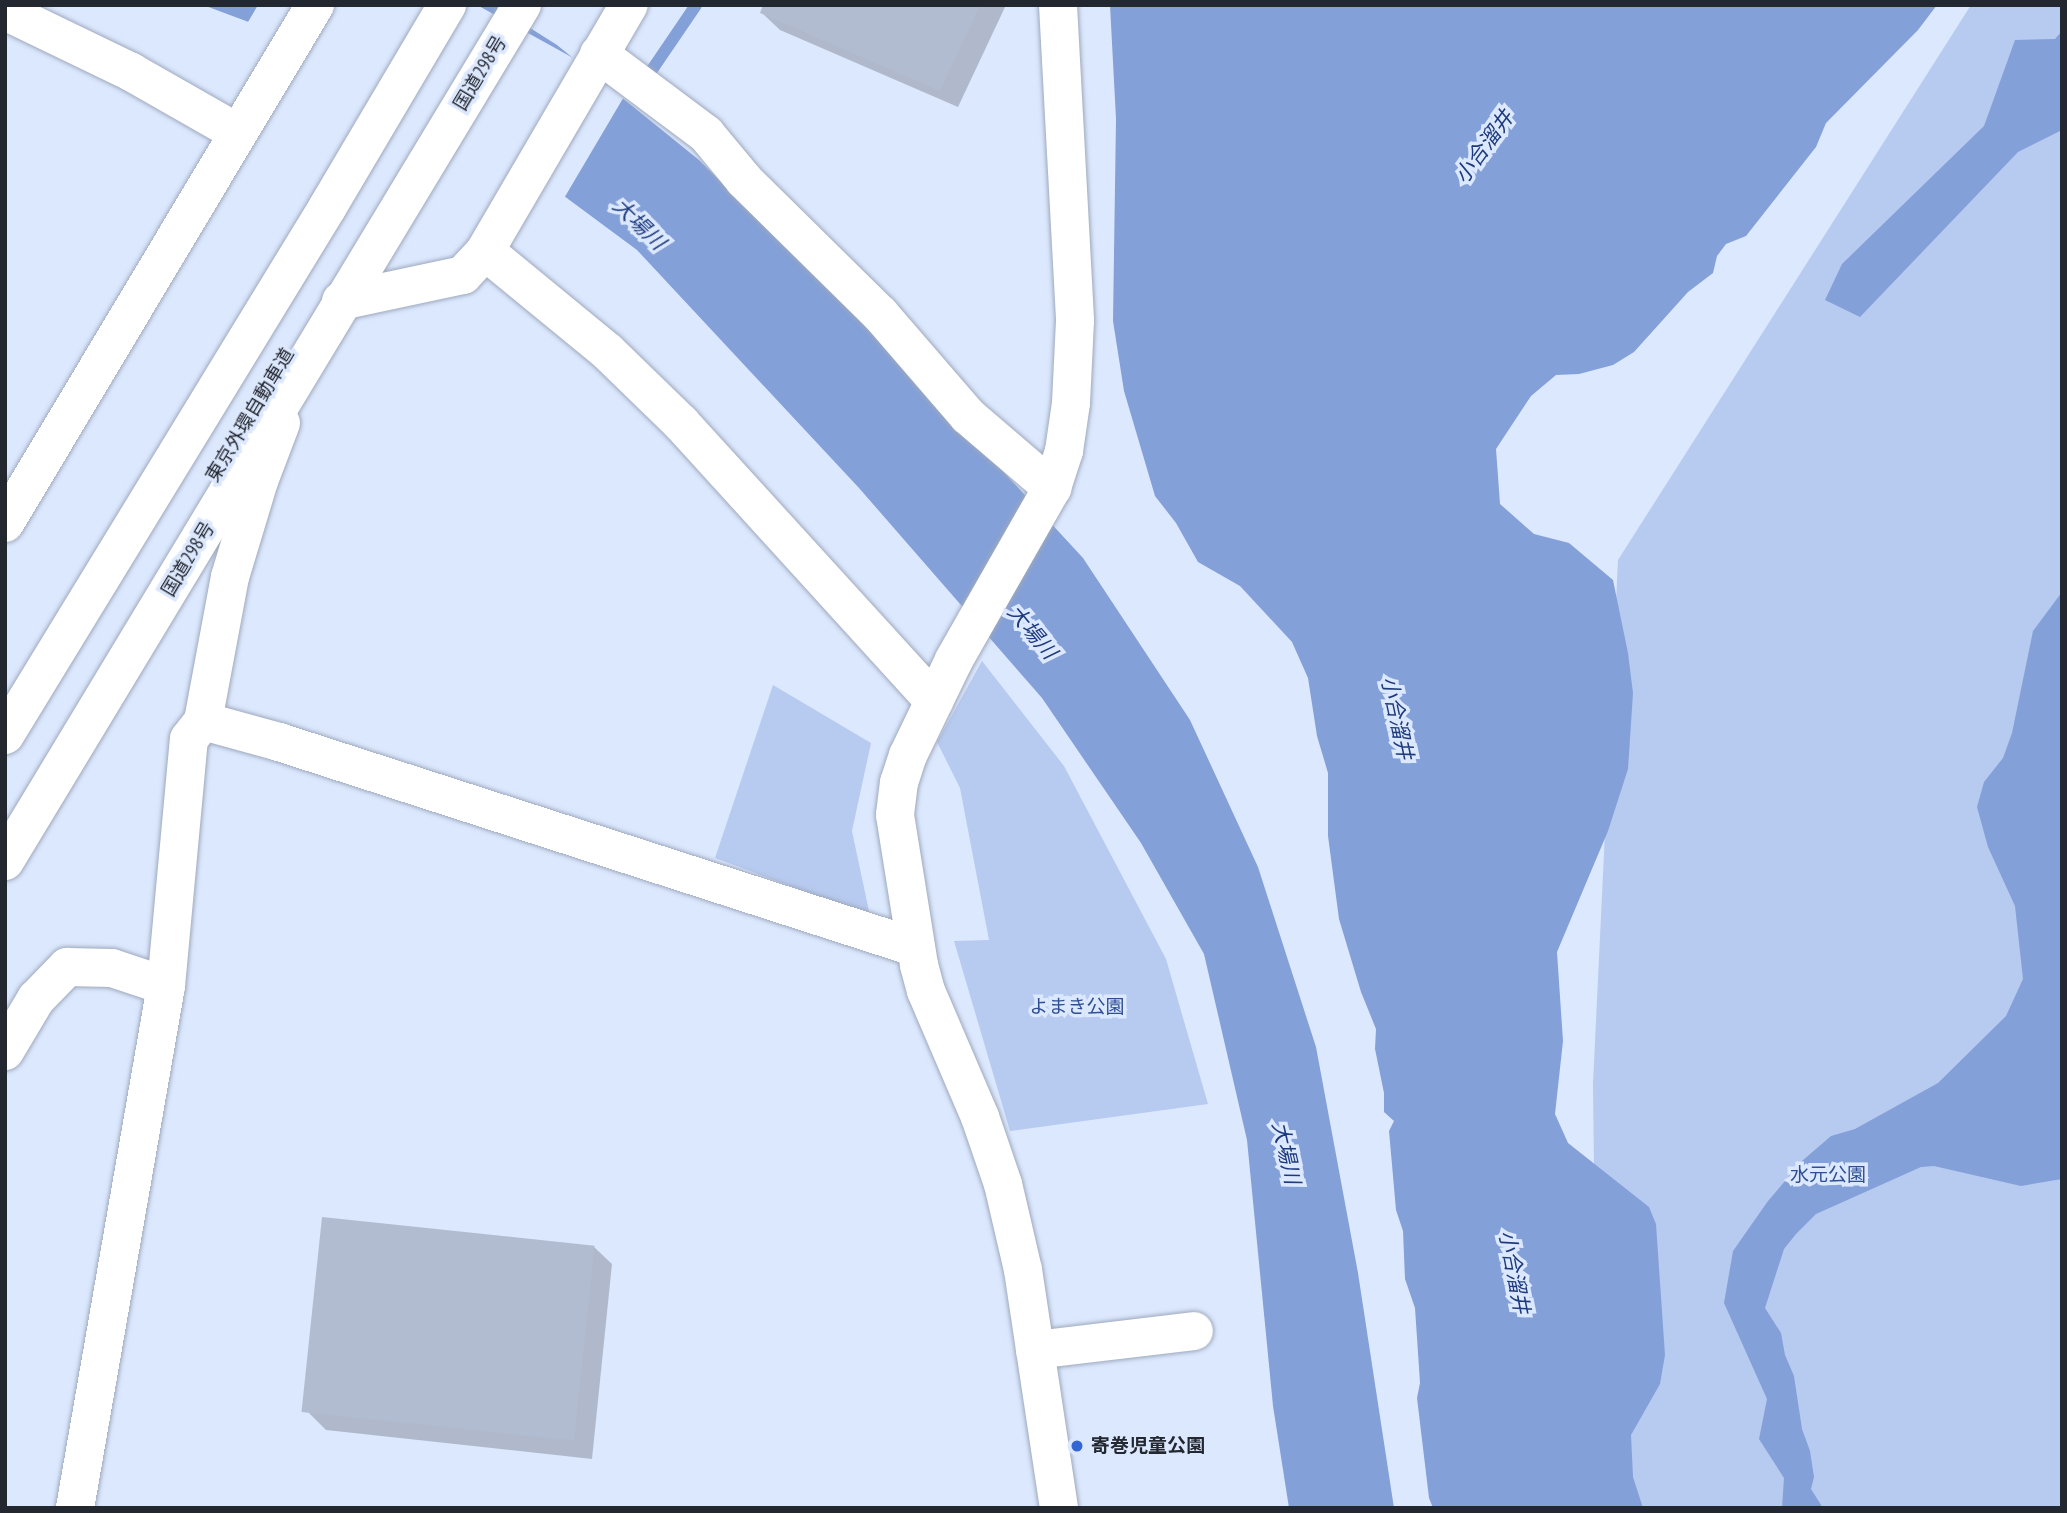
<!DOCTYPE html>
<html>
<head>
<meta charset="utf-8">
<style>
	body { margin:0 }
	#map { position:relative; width:2067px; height:1513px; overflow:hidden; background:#dce8fe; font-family:"PT Sans Narrow","Noto Sans JP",sans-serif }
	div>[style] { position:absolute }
	.green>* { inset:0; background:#b7caef }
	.water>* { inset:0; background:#84a0d8 }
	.pier>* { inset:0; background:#dce8fe }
	.shadow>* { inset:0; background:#0003 }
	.stream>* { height:12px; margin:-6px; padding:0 6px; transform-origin:6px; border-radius:6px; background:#84a0d8 }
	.building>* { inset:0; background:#b1bcd1; transform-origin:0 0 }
	.roads { filter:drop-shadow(0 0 2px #9ea9bd) drop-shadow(0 0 2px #9ea9bd) }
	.minor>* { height:38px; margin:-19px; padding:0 19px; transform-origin:19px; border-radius:19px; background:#fff }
	.highway>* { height:38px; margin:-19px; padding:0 19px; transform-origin:19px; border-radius:19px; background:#fff }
	.dots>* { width:19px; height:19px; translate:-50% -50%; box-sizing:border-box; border:4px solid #dce8fe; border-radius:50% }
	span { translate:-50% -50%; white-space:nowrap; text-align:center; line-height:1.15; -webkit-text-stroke:7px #dce8fe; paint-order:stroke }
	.street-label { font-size:19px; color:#23272f }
	.park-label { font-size:19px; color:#2f4f93 }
	.poi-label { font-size:19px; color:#23272f; font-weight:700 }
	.left { translate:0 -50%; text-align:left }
	.water-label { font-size:21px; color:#1d3a7c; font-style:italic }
	.frame { position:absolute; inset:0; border:7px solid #23272f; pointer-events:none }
</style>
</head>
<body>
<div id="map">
	<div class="green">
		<div style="clip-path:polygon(1971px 5px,2062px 5px,2062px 1508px,1598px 1508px,1593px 1084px,1618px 560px)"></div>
		<div style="clip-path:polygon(982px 661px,1064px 766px,1166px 959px,1208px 1104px,1010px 1131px,954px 941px,989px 940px,960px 788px,937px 742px)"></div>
		<div style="clip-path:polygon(773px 685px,871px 743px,852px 831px,870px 916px,715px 858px)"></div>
	</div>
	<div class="water">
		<div style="clip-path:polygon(203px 5px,494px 5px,557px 45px,699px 160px,894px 353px,1083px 558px,1190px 720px,1258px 867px,1316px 1047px,1358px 1273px,1394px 1508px,1289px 1508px,1273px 1406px,1247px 1140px,1204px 954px,1141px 843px,1042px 698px,859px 488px,637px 250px,502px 150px,374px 69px)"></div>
		<div style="clip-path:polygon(1110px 5px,1937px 5px,1918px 30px,1826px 123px,1816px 147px,1746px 236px,1726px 244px,1717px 256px,1713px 273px,1688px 292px,1634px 352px,1613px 365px,1579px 374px,1556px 375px,1531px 396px,1496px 449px,1500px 504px,1534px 534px,1569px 543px,1613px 580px,1628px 653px,1633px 693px,1628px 769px,1608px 831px,1557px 952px,1563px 1041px,1555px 1114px,1568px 1143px,1649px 1207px,1656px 1224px,1665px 1355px,1660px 1384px,1631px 1435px,1633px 1477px,1643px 1508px,1433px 1508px,1429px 1498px,1417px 1398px,1420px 1383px,1415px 1308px,1405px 1279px,1403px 1231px,1396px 1210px,1389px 1131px,1394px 1121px,1384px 1112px,1384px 1093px,1375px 1049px,1376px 1029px,1361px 992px,1339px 919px,1328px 836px,1328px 773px,1317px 736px,1308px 678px,1292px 642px,1240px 586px,1198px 562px,1176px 523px,1155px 496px,1124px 391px,1113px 321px,1116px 119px)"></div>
		<div style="clip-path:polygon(2062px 31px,2062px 130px,2018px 152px,1860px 317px,1825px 300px,1842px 264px,1984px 126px,2015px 40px,2055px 39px)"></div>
		<div style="clip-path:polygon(2062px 592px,2062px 1179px,2021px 1186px,1934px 1166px,1921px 1167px,1816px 1214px,1796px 1234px,1784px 1249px,1765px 1308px,1781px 1333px,1785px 1355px,1794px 1376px,1802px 1429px,1810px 1451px,1814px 1477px,1811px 1489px,1823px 1508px,1782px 1508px,1784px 1478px,1759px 1439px,1767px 1399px,1724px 1303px,1733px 1251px,1768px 1201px,1802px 1161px,1831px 1136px,1855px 1129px,1938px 1083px,2006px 1016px,2023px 979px,2015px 906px,1988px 847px,1977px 807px,1984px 782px,2003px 758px,2012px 733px,2033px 631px)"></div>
	</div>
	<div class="pier">
		<div style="clip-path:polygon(258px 5px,477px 5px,595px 70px,625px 95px,563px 200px,500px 153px,373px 72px,245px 27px)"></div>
	</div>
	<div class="shadow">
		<div style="clip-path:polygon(765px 5px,1006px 5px,958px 107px,780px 30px,762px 13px)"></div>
		<div style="clip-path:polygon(594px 1247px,612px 1264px,592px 1459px,326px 1430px,308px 1412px)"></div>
	</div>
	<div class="stream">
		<div style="left:643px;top:83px;width:94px;rotate:-55.8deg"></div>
	</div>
	<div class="building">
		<div style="clip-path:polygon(763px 5px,980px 5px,940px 91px,760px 13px)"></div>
		<div style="left:322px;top:1217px;width:274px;height:196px;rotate:6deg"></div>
	</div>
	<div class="roads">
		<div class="minor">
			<div style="left:1058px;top:5px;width:316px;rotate:86.9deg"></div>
			<div style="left:1075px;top:321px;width:82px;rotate:92.8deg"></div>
			<div style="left:1071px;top:403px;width:49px;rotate:98.3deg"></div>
			<div style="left:1064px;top:451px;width:39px;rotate:108deg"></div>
			<div style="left:1052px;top:488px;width:198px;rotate:119.7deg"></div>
			<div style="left:954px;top:660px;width:106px;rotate:115.8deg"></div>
			<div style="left:908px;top:755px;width:28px;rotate:108deg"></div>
			<div style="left:899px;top:782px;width:33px;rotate:97deg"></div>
			<div style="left:895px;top:815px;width:152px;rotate:80.9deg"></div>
			<div style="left:919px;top:965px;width:27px;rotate:75deg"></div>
			<div style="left:926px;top:991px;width:137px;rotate:66.8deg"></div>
			<div style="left:980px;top:1117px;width:71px;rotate:71.1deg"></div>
			<div style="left:1003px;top:1184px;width:88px;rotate:76.9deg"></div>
			<div style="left:1023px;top:1270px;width:241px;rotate:81.4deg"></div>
			<div style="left:5px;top:11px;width:140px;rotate:25.8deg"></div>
			<div style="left:131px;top:72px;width:123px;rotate:29.7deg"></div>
			<div style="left:599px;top:54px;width:134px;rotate:36.8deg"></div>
			<div style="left:706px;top:134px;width:60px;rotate:50.4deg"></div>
			<div style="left:744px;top:180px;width:191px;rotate:44.6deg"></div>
			<div style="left:880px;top:314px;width:135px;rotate:49.2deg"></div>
			<div style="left:968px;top:416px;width:111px;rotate:40.6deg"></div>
			<div style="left:485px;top:251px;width:159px;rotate:39.4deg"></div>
			<div style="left:608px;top:352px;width:102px;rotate:44.2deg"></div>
			<div style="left:681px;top:423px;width:376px;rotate:47.7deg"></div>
			<div style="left:341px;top:301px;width:125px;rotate:-12deg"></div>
			<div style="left:463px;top:275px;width:33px;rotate:-47deg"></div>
			<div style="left:485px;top:251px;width:285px;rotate:-59.7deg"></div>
			<div style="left:5px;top:523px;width:604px;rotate:-59.1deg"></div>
			<div style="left:203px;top:721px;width:79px;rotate:15.4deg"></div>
			<div style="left:279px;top:742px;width:667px;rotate:17.89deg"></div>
			<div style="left:5px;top:1051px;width:61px;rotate:-59.2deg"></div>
			<div style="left:36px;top:999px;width:45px;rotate:-45.9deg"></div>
			<div style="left:67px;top:967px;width:45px;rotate:1.3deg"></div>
			<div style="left:112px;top:968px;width:57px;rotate:18.4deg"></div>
			<div style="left:1035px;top:1350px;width:160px;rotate:-6.8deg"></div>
			<div style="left:75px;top:1508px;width:530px;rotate:-80.11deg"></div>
			<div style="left:166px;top:986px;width:248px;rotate:-84.7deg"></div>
			<div style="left:189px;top:739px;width:23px;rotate:-52deg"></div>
			<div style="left:203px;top:721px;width:147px;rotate:-79.4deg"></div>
			<div style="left:230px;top:577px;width:100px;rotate:-73.2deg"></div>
			<div style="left:259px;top:481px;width:62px;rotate:-69.2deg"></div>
		</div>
		<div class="highway">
			<div style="left:5px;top:735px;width:618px;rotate:-58.57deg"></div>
			<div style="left:327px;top:208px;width:236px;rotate:-59.4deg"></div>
			<div style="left:5px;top:861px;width:1000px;rotate:-58.87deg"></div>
		</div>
	</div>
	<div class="dots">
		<div style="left:1077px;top:1446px;background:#3465d4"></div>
	</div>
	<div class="street-label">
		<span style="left:480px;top:73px;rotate:-59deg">国道298号</span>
		<span style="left:250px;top:415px;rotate:-59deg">東京外環自動車道</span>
		<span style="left:188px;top:559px;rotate:-59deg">国道298号</span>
	</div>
	<div class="park-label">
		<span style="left:1077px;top:1007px">よまき公園</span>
		<span style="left:1828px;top:1175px">水元公園</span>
	</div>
	<div class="poi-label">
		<span class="left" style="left:1091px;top:1446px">寄巻児童公園</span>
	</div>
	<div class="water-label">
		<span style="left:1484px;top:147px;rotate:-54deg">小合溜井</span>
		<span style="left:639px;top:224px;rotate:44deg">大場川</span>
		<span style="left:1032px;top:632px;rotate:50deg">大場川</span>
		<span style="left:1397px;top:718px;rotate:78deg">小合溜井</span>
		<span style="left:1286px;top:1153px;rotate:77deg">大場川</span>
		<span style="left:1514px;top:1272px;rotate:79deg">小合溜井</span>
	</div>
	<div class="frame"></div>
</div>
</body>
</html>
